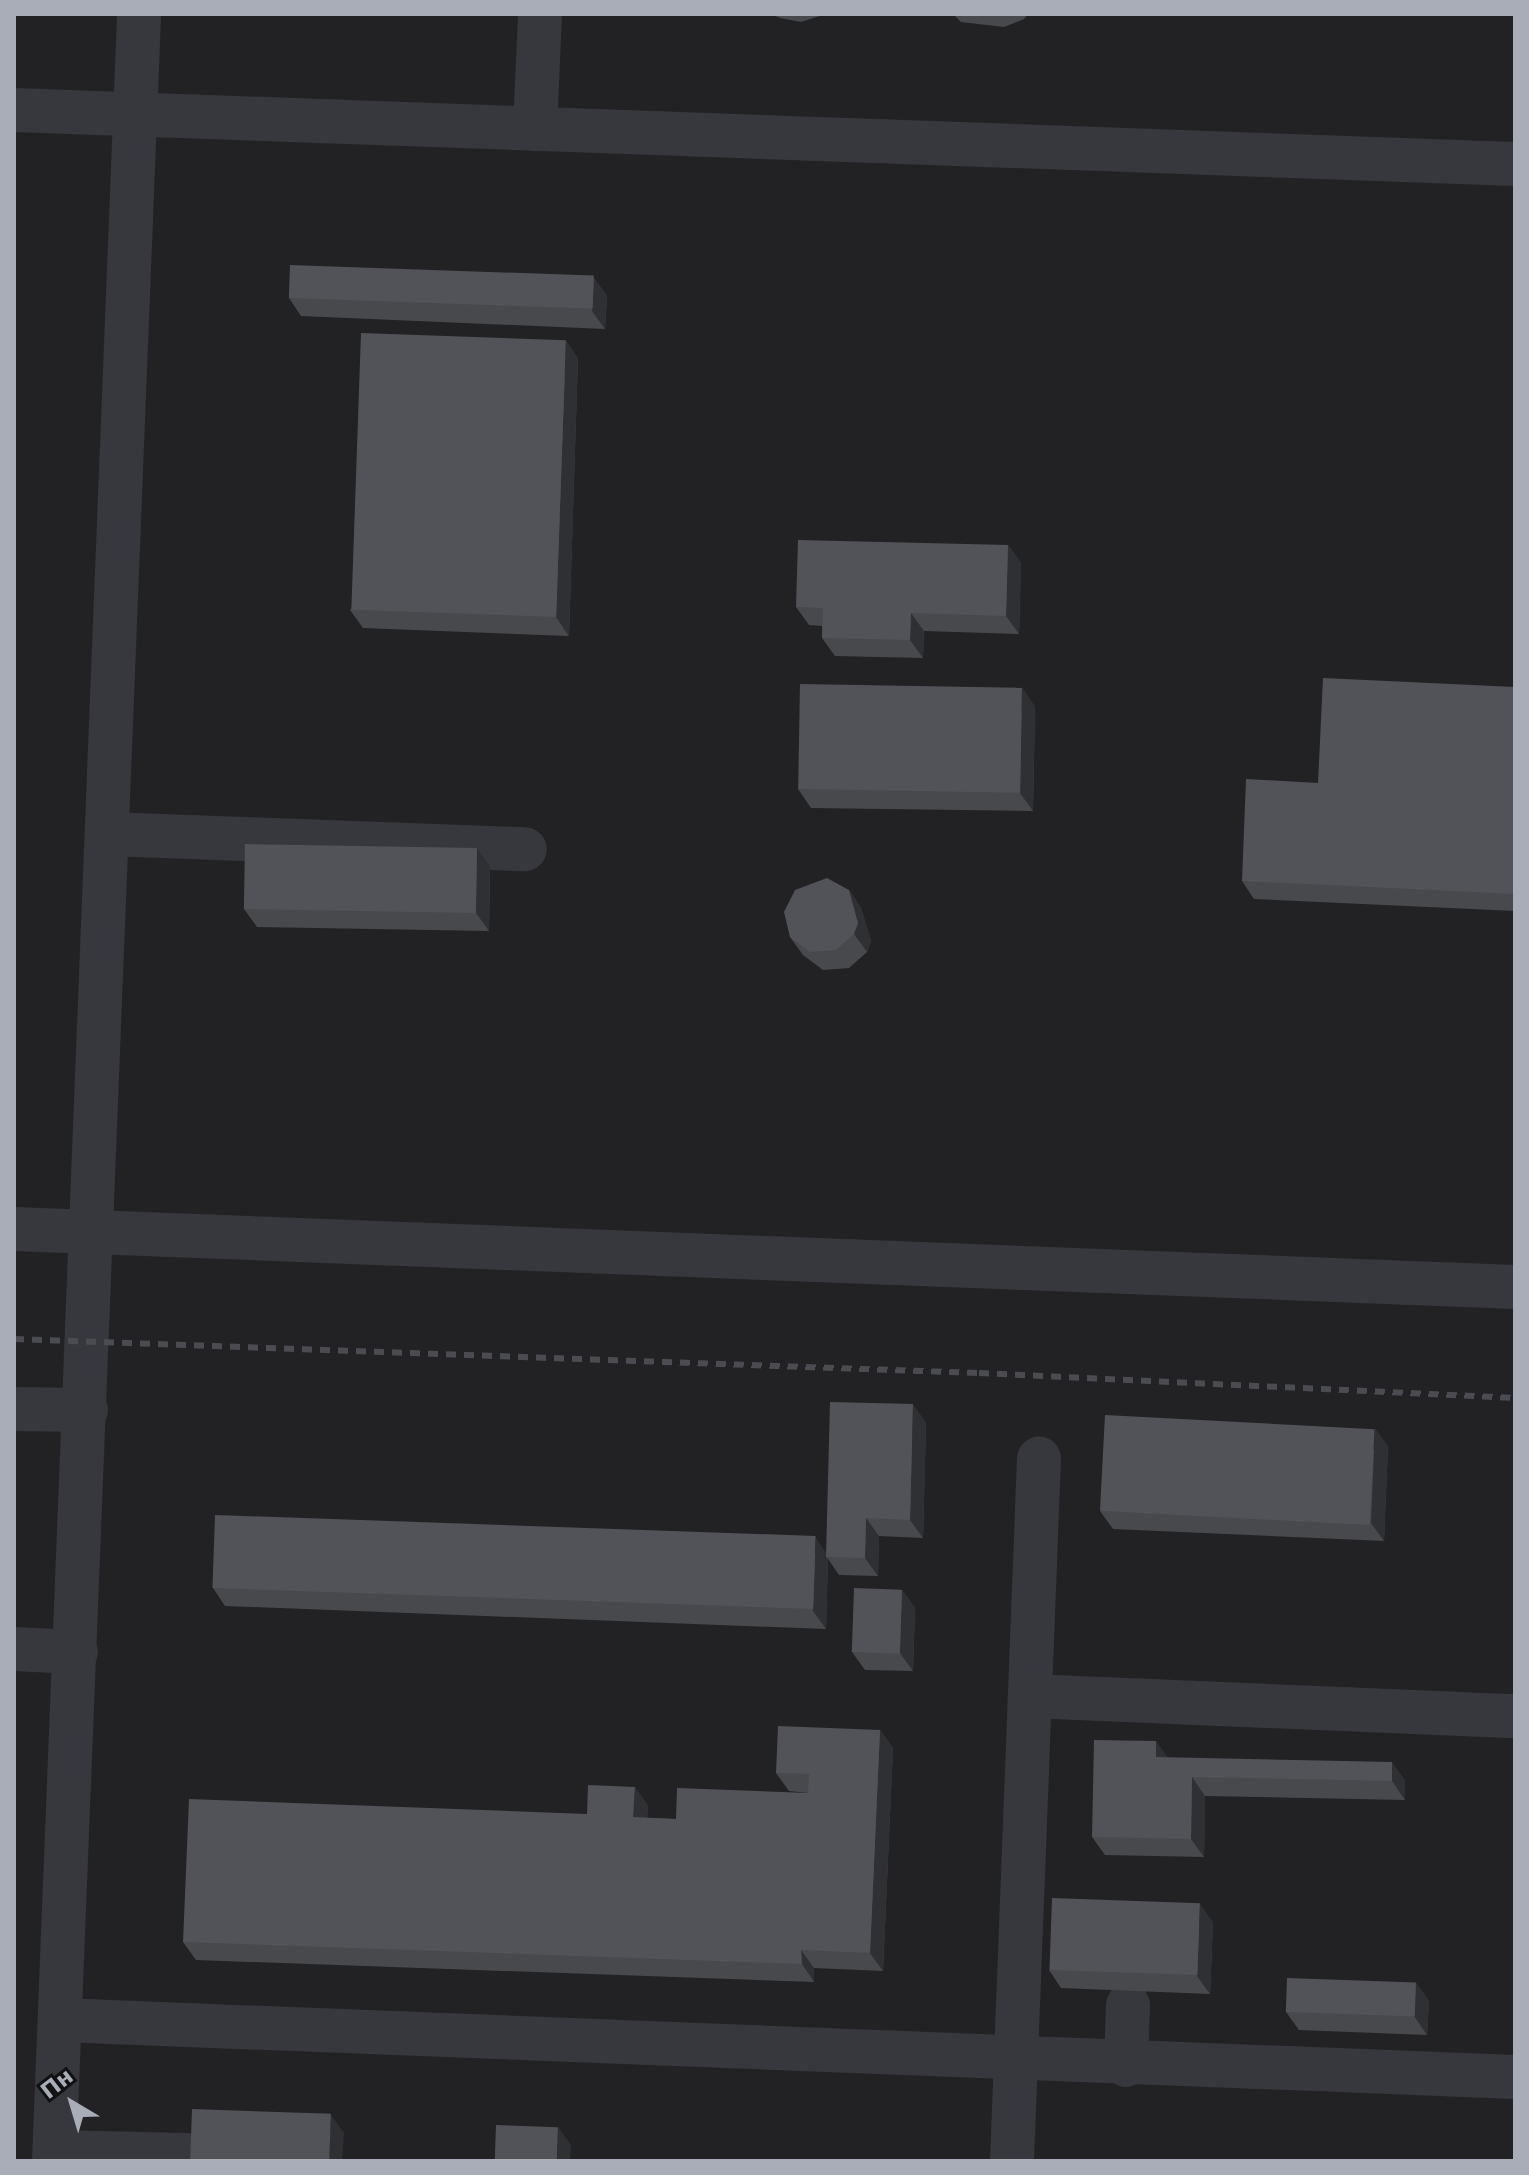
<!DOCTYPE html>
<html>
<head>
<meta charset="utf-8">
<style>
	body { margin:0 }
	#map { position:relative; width:1529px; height:2175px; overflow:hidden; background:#161618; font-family:"DejaVu Sans",sans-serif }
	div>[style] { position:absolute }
	.built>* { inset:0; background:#222225; transform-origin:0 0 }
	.minor>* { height:44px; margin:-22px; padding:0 22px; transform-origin:22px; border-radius:22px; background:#37383d }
	.rail>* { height:6px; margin-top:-3px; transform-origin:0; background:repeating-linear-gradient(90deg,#4a4c52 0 10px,transparent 0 18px) }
	.wall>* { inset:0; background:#47494d }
	.shaded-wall>* { inset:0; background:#2f3033 }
	.building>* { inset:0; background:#525359; transform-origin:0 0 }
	span { translate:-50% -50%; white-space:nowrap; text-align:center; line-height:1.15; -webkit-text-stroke:8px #111113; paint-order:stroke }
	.frame { position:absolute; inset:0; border:16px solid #a8adb8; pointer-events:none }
	.north { position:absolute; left:32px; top:2063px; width:80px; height:80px; -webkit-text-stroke:6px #111113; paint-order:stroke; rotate:322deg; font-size:22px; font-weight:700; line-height:32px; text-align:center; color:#a8adb8 }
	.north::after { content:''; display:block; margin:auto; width:28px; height:36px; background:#a8adb8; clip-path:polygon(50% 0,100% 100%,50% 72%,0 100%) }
</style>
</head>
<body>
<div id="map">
	<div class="built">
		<div style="left:14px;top:14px;width:1501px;height:2147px"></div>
	</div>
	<div class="minor">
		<div style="left:14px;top:110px;width:1502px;rotate:2.06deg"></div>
		<div style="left:535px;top:129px;width:115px;rotate:-87.5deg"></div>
		<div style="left:109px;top:834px;width:416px;rotate:2.1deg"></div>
		<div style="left:14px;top:1229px;width:1502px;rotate:2.21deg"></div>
		<div style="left:14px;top:1409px;width:72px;rotate:0.8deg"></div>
		<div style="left:14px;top:1649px;width:62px;rotate:2.8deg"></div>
		<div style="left:1030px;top:1696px;width:485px;rotate:2.4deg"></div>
		<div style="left:60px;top:2020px;width:1456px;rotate:2.24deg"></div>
		<div style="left:1126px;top:2065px;width:60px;rotate:-88.1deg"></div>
		<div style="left:55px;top:2152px;width:133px;rotate:1.3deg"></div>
		<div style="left:54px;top:2161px;width:2149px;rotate:-87.73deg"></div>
		<div style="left:1012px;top:2161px;width:703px;rotate:-87.8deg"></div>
	</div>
	<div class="rail">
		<div style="left:14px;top:1339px;width:966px;rotate:2.02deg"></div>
		<div style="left:979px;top:1373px;width:537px;rotate:2.67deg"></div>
	</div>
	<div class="wall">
		<div style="clip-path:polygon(771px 14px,826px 14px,801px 22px,780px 18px)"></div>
		<div style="clip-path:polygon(953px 14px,1028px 14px,1024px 19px,1004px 27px,961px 22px)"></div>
		<div style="clip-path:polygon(594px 278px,607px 296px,605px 329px,301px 316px,289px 298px)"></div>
		<div style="clip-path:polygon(578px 358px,569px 636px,363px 628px,350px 610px)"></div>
		<div style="clip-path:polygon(1008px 545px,1021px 563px,1019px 634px,924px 631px,923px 658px,835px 656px,822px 638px,822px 626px,809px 625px,796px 607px)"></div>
		<div style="clip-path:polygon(1515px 687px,1515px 911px,1254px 899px,1242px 881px,1318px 783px)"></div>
		<div style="clip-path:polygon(1035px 706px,1033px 811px,811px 808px,798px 789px)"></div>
		<div style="clip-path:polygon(477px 848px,490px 866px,489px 931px,257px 927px,244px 909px)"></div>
		<div style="clip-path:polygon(849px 890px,861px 908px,871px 941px,867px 952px,849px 968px,823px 970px,803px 955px,790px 937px)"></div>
		<div style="clip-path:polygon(926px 1422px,923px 1538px,879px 1536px,878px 1576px,839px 1575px,828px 1559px,826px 1629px,225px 1606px,213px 1588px,827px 1554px)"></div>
		<div style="clip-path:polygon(1388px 1446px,1384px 1541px,1113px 1529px,1100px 1511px)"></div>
		<div style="clip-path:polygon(902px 1590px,915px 1608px,913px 1671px,865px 1670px,852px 1652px)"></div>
		<div style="clip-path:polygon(880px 1730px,893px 1748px,883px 1971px,814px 1968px,814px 1982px,196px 1960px,183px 1942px,587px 1814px,648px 1805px,647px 1818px,676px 1819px,808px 1793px,789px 1791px,776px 1773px)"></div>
		<div style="clip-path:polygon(1168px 1758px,1405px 1780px,1405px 1800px,1205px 1796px,1204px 1857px,1105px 1855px,1092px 1837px)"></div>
		<div style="clip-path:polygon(1213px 1922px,1210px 1994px,1061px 1988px,1049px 1970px)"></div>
		<div style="clip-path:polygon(1416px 1983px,1429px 2001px,1427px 2035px,1299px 2030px,1286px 2012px)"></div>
	</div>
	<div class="shaded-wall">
		<div style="clip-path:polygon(594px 278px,607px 296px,605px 329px,592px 311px)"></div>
		<div style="clip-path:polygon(566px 340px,578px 358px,569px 636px,556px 617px)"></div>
		<div style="clip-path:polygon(1008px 545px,1021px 563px,1019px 634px,1006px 616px)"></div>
		<div style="clip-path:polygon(911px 613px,924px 631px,923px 658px,910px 640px)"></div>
		<div style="clip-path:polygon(1022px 687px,1035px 706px,1033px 811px,1020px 793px)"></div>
		<div style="clip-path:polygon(477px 848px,490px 866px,489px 931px,476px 913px)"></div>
		<div style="clip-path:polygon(849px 890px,861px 908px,871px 941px,867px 952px,854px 934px)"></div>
		<div style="clip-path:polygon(913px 1404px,926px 1422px,923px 1538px,910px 1520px)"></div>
		<div style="clip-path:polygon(1375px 1428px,1388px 1446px,1384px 1541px,1371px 1523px)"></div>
		<div style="clip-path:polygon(866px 1518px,879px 1536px,878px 1576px,865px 1558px)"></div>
		<div style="clip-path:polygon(816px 1538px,828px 1556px,826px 1557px,828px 1559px,826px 1629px,813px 1611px)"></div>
		<div style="clip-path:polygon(902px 1590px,915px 1608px,913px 1671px,900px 1653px)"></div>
		<div style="clip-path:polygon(880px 1730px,893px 1748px,883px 1971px,870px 1953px)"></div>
		<div style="clip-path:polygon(1156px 1741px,1169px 1759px,1156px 1757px)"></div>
		<div style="clip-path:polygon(1392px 1762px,1405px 1780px,1405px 1800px,1392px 1781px)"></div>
		<div style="clip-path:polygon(1192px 1777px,1205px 1796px,1204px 1857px,1191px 1839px)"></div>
		<div style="clip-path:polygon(635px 1787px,648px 1805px,646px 1836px,633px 1817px)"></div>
		<div style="clip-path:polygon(1200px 1904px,1213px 1922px,1210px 1994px,1197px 1976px)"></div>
		<div style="clip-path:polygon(801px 1950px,814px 1968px,814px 1982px,802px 1964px)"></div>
		<div style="clip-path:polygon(1416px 1983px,1429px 2001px,1427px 2035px,1414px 2016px)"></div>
		<div style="clip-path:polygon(331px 2115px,344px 2133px,342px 2161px,329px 2161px)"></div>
		<div style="clip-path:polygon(558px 2127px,571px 2145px,570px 2161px,557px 2161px)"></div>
	</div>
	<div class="building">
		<div style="left:290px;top:265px;width:304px;height:33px;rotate:2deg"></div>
		<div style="left:361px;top:333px;width:205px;height:277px;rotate:2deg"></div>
		<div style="clip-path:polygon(798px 540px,1008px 545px,1006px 616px,911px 613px,910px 640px,822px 638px,823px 608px,796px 607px)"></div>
		<div style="clip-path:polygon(1323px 678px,1515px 687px,1515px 894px,1242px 881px,1246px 779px,1318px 783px)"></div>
		<div style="left:800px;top:684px;width:222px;height:105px;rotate:1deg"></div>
		<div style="left:245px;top:844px;width:232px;height:65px;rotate:1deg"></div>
		<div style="clip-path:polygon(827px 878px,849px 890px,858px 923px,854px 934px,836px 950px,810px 952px,790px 937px,784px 912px,795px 890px)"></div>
		<div style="clip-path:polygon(830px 1402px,913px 1404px,910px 1520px,866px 1518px,865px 1558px,826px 1557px)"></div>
		<div style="left:1105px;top:1415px;width:270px;height:96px;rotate:3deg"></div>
		<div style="left:215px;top:1515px;width:601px;height:73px;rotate:2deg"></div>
		<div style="left:854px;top:1588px;width:48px;height:64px;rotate:2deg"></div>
		<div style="clip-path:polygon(778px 1726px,880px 1730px,870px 1953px,801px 1950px,802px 1964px,183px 1942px,189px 1799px,587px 1814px,588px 1785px,635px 1787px,633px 1817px,676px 1819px,677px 1788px,808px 1793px,809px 1774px,776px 1773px)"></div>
		<div style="clip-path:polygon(1094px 1740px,1156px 1741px,1156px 1757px,1392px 1762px,1392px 1781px,1192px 1777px,1191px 1839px,1092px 1837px)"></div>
		<div style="left:1052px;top:1898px;width:148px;height:72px;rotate:2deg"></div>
		<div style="left:1287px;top:1978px;width:129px;height:34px;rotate:2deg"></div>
		<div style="left:192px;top:2109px;width:139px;height:52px;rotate:2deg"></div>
		<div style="left:496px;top:2125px;width:62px;height:36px;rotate:2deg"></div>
	</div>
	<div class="frame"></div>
	<div class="north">Пн</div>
</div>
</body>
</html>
